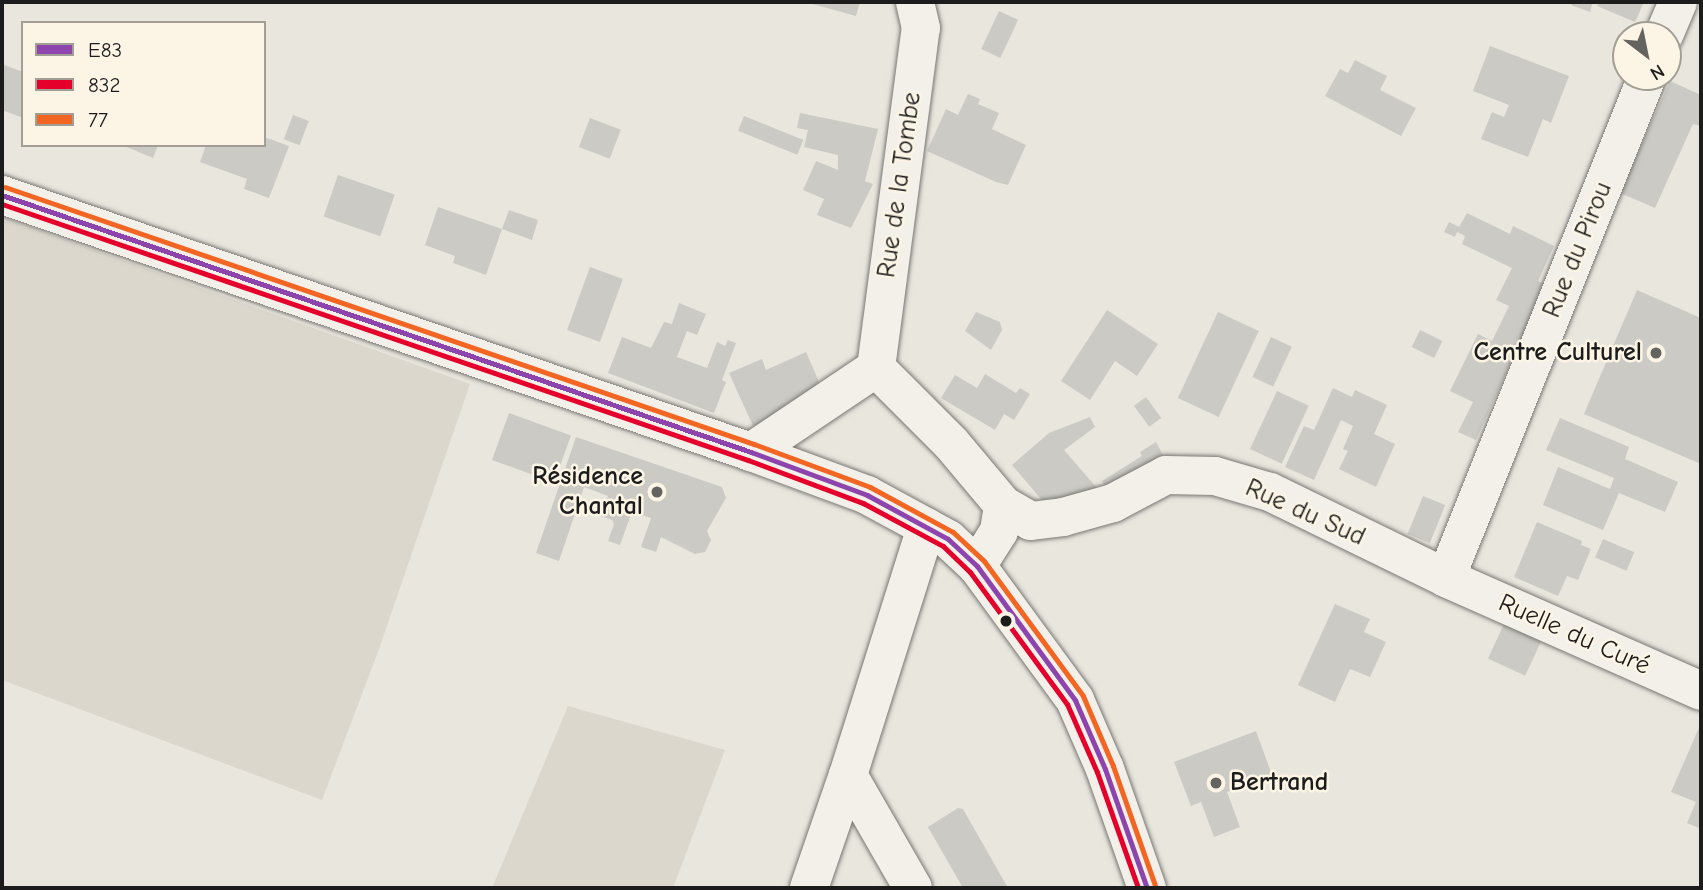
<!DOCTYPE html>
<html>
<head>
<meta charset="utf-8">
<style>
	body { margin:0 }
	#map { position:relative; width:1703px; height:890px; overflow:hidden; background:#e9e6de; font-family:"Comic Neue",sans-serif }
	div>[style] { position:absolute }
	.green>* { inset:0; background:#dbd7cc }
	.building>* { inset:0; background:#cccac4; transform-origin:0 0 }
	.roads { filter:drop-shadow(0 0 2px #787773) drop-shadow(0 0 2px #787773) }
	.minor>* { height:38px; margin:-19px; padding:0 19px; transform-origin:19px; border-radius:19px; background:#f3f0ea }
	.major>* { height:38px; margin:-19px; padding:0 19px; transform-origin:19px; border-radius:19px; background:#f3f0ea }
	.bus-1>* { height:5px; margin:-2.5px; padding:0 2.5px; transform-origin:2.5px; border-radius:2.5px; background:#8e44ad }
	.bus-2>* { height:5px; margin:-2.5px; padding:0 2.5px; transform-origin:2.5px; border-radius:2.5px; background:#e4002b }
	.bus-3>* { height:5px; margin:-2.5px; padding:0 2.5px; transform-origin:2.5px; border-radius:2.5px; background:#f26522 }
	.dots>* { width:19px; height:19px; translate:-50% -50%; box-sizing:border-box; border:4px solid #fcf5e5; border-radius:50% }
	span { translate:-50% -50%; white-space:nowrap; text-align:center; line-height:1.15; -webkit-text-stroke:5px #fcf5e5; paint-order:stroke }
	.street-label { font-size:26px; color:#1c1c1c }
	.poi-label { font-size:26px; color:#1c1c1c; font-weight:700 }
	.right { translate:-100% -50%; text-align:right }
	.left { translate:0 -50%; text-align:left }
	.frame { position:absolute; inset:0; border:4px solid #1c1c1c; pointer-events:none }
	.legend { position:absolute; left:21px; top:21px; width:245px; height:126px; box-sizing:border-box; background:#fcf5e5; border:2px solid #a29e95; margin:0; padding:9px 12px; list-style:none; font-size:21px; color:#1c1c1c }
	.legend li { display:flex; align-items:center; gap:14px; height:35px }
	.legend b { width:35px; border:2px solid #a29e95 }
	.north { position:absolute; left:1612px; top:21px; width:70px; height:70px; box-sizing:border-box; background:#fcf5e5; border:2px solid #a29e95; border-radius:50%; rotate:148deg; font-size:19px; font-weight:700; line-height:28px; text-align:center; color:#1c1c1c }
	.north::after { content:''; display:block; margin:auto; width:24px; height:32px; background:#646360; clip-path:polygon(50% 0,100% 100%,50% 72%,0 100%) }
</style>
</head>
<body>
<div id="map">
	<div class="green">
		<div style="clip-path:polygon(2px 217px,470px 384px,379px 649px,322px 800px,2px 680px)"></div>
		<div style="clip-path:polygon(568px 706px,725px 750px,673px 888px,492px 888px)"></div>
	</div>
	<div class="building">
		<div style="clip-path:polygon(805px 2px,860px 2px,856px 16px)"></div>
		<div style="clip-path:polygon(1573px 2px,1593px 2px,1590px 12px,1571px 5px)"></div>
		<div style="clip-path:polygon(1599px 2px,1644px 2px,1635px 22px,1597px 6px)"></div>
		<div style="left:999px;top:11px;width:21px;height:42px;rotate:25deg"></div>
		<div style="clip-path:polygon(1490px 46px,1569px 76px,1551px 123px,1543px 119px,1528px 157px,1481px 139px,1492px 112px,1504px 117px,1509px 105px,1473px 91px)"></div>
		<div style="clip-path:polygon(1355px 60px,1387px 76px,1380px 90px,1416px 108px,1401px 136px,1325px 96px,1340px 69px,1348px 73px)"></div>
		<div style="clip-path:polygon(2px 64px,23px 72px,23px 118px,2px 110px)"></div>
		<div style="clip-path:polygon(1670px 81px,1701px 95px,1701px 126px,1693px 124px,1655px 208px,1620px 193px)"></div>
		<div style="clip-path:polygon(968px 94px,980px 99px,978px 104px,999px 113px,992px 129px,1026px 145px,1008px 185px,996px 182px,927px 151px,946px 109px,958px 115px)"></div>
		<div style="clip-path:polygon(800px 113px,878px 129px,865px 181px,873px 184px,851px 228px,817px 215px,824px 199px,803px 190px,816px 161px,838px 170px,838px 155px,804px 147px,808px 130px,797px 128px)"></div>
		<div style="left:293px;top:115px;width:17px;height:26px;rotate:21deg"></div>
		<div style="left:744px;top:116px;width:64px;height:16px;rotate:22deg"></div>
		<div style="left:590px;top:118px;width:33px;height:31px;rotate:21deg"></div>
		<div style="clip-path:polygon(264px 137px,289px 146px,269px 198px,244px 189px,247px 179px,200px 162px,206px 145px,264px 145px)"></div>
		<div style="clip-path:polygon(122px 145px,158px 145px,153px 158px)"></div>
		<div style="left:338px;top:175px;width:60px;height:44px;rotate:19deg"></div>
		<div style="clip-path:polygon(438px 207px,502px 229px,509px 210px,538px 220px,532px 240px,502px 229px,486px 275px,453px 263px,455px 256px,425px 245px)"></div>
		<div style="clip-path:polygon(1467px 213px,1510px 234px,1513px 226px,1554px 246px,1538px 281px,1546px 285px,1476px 440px,1458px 432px,1473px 402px,1450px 391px,1478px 334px,1492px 341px,1509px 306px,1496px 300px,1512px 268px,1462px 244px,1465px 236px,1457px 232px,1455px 237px,1444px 232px,1449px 222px,1459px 227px)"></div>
		<div style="left:590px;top:267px;width:35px;height:67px;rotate:20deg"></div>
		<div style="clip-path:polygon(1637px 290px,1701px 318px,1701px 464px,1584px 414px)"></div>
		<div style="clip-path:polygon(679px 303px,706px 314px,697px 335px,687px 331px,677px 357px,707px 368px,717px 342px,725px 346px,728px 340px,736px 343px,722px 380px,726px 382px,714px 413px,608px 373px,622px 337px,651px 348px,664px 322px,672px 324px)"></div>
		<div style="clip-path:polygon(1107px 310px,1158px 344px,1137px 376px,1115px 361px,1090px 400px,1061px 381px)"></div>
		<div style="clip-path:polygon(976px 312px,1000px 322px,1002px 330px,991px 350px,965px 331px)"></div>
		<div style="left:1218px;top:312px;width:45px;height:95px;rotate:25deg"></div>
		<div style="left:1420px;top:330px;width:25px;height:19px;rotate:26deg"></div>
		<div style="left:1271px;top:337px;width:23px;height:44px;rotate:25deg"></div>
		<div style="clip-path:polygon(806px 352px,823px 391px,809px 401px,753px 426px,729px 373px,762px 359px,766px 370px)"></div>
		<div style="clip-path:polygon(985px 374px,1016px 393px,1020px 388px,1030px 394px,1014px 420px,1004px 414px,995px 430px,941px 398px,955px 375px,977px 388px)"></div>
		<div style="clip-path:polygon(1333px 388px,1352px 397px,1355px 390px,1387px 405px,1374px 434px,1395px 444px,1376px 487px,1339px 469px,1348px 451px,1343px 449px,1353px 426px,1341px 420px,1314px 480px,1285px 467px,1304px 426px,1314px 430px)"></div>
		<div style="left:1277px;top:391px;width:35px;height:64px;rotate:25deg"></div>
		<div style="left:1146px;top:397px;width:26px;height:15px;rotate:54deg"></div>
		<div style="left:509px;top:413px;width:66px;height:50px;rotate:20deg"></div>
		<div style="clip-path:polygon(1090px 417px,1095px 427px,1064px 450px,1103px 495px,1053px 513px,1012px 465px,1049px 433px)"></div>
		<div style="clip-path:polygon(1560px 418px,1629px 447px,1625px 459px,1678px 482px,1665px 512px,1619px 493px,1603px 530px,1543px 505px,1558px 467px,1610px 489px,1614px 478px,1546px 450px)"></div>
		<div style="clip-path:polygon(576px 437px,722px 487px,726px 498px,707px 531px,711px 540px,705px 552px,695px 554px,661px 537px,656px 552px,641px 547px,651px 518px,632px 512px,620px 545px,608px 541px,614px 524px,612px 520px,601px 516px,608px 496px,584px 487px,559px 561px,536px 553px)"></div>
		<div style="clip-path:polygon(1156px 442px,1172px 472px,1109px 491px,1102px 481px,1142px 456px,1140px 452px)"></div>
		<div style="left:1423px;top:496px;width:24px;height:41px;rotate:22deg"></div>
		<div style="clip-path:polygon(1537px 522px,1582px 541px,1581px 545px,1591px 549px,1578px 580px,1567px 576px,1558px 596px,1514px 577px)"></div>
		<div style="left:1603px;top:539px;width:34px;height:20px;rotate:23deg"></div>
		<div style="clip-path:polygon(1335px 604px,1370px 619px,1364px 632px,1386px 642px,1370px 677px,1350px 669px,1335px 702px,1298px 685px)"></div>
		<div style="left:1504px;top:624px;width:41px;height:38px;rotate:25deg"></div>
		<div style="clip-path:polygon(1701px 723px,1701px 829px,1687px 823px,1696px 802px,1671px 792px)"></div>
		<div style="clip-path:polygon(1256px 731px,1272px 775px,1227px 792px,1240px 827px,1214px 837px,1201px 802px,1191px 806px,1174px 762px)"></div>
		<div style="clip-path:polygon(958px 808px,963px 809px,1008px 888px,963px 888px,928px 827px)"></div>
	</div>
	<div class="roads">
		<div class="minor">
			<div style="left:1664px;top:35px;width:36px;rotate:-67deg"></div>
			<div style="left:876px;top:368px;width:106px;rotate:45deg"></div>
			<div style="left:951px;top:443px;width:81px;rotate:50deg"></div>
			<div style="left:1003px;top:505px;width:32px;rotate:30deg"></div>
			<div style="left:1031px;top:521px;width:32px;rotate:-7deg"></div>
			<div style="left:1063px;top:517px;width:52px;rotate:-15.6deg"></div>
			<div style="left:1113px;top:503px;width:60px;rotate:-27.8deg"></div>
			<div style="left:1166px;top:475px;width:49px;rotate:1.2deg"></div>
			<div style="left:1215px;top:476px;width:57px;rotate:16.2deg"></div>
			<div style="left:1270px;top:492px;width:196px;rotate:26deg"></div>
			<div style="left:1446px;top:578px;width:279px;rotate:23.9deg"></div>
			<div style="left:876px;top:368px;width:343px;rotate:-82.5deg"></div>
			<div style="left:921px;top:28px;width:27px;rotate:-103deg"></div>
			<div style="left:751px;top:452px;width:151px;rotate:-33.9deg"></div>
			<div style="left:977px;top:566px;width:41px;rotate:-57.8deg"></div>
			<div style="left:999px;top:531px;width:26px;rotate:-81deg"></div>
			<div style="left:1446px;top:578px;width:540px;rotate:-68.14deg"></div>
			<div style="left:848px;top:775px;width:130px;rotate:60.1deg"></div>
			<div style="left:809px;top:888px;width:120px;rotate:-71deg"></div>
			<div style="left:848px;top:775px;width:260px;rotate:-72.5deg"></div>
		</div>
		<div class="major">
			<div style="left:2px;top:195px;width:792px;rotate:18.94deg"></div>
			<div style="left:751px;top:452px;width:124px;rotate:20.3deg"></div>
			<div style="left:867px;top:495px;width:92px;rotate:28.5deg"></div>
			<div style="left:948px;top:539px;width:40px;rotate:43deg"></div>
			<div style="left:977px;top:566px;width:166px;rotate:53.8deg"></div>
			<div style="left:1075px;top:700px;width:75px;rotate:66.5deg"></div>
			<div style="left:1105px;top:769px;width:126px;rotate:70.6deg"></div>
		</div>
	</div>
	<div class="bus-1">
		<div style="left:2px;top:195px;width:792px;rotate:18.94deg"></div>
		<div style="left:751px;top:452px;width:124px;rotate:20.3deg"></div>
		<div style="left:867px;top:495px;width:92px;rotate:28.5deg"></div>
		<div style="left:948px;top:539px;width:40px;rotate:43deg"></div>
		<div style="left:977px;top:566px;width:166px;rotate:53.8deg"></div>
		<div style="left:1075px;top:700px;width:75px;rotate:66.5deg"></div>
		<div style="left:1105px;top:769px;width:126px;rotate:70.6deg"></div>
	</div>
	<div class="bus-2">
		<div style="left:2px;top:204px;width:789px;rotate:18.94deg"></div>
		<div style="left:748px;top:460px;width:123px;rotate:20.5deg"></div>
		<div style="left:863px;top:503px;width:91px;rotate:28.3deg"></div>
		<div style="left:943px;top:546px;width:37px;rotate:44deg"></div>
		<div style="left:970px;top:572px;width:164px;rotate:53.7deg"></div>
		<div style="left:1067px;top:704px;width:74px;rotate:66.2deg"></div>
		<div style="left:1097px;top:772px;width:123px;rotate:70.5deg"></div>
	</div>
	<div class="bus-3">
		<div style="left:5px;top:187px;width:792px;rotate:18.94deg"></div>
		<div style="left:754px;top:444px;width:124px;rotate:20.3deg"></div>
		<div style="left:870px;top:487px;width:94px;rotate:28.5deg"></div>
		<div style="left:953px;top:532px;width:42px;rotate:43.1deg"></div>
		<div style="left:984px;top:561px;width:167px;rotate:53.7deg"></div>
		<div style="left:1083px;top:696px;width:76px;rotate:66.8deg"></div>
		<div style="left:1113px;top:766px;width:126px;rotate:70.6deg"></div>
	</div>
	<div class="dots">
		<div style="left:1656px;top:353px;background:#646360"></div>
		<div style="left:657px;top:492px;background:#646360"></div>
		<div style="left:1006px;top:621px;background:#1c1c1c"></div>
		<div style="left:1216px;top:783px;background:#646360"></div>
	</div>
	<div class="street-label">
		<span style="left:900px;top:185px;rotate:-82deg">Rue de la Tombe</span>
		<span style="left:1578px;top:250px;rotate:-68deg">Rue du Pirou</span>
		<span style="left:1305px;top:513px;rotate:24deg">Rue du Sud</span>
		<span style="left:1574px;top:635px;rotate:24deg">Ruelle du Curé</span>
	</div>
	<div class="poi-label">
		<span class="right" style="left:1642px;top:353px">Centre Culturel</span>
		<span class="right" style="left:643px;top:492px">Résidence<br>Chantal</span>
		<span class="left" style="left:1230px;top:783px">Bertrand</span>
	</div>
	<div class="frame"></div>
	<ul class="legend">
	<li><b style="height:9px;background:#8e44ad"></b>E83</li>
	<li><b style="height:9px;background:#e4002b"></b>832</li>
	<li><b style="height:9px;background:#f26522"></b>77</li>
	</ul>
	<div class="north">N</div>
</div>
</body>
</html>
